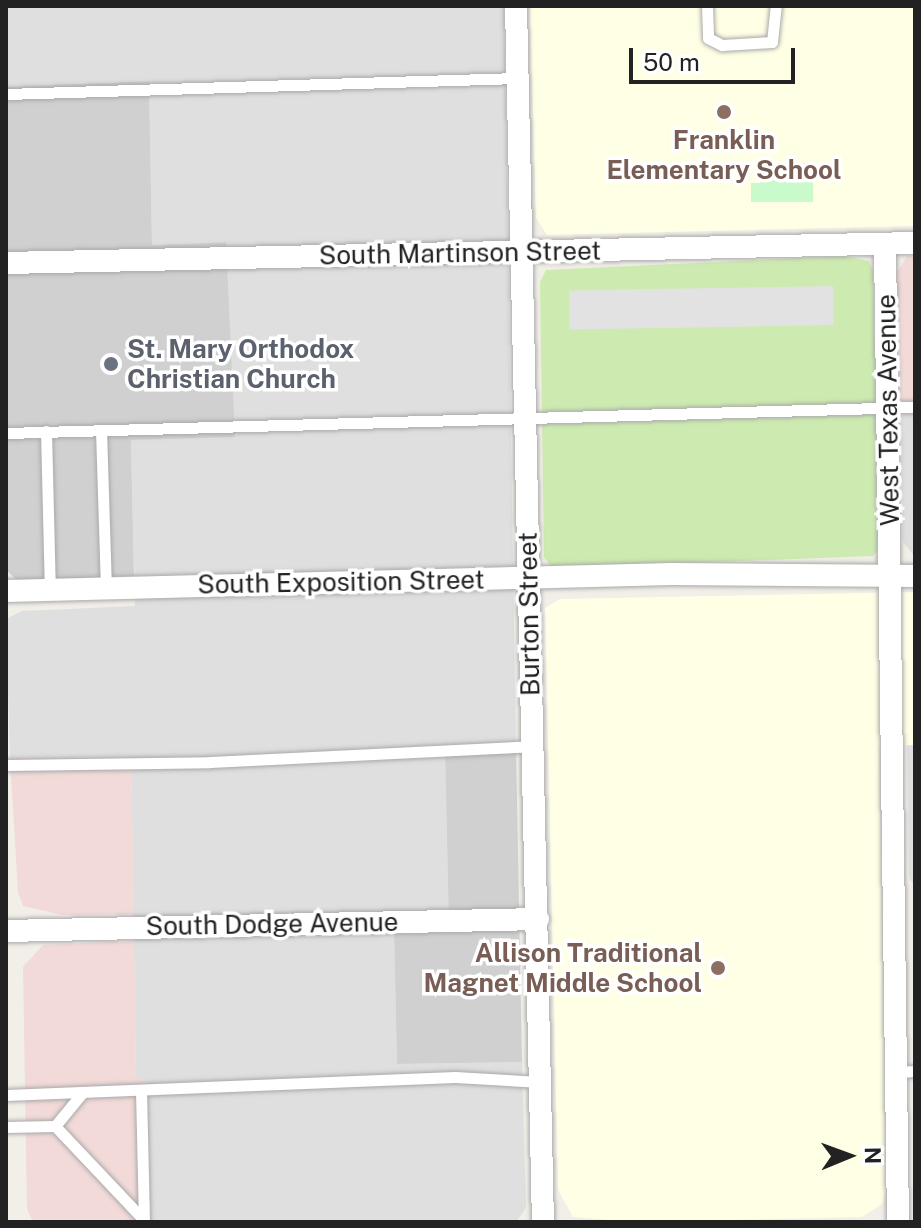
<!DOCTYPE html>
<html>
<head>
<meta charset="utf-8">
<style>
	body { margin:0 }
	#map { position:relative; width:921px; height:1228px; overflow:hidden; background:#f2efe9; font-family:"Public Sans",sans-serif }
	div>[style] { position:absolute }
	.residential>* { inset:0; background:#e0dfdf }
	.commercial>* { inset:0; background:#f2dad9 }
	.education>* { inset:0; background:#ffffe5 }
	.religious>* { inset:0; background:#d0d0d0 }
	.grass>* { inset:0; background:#cdebb0 }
	.park>* { inset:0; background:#c8facc }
	.parking>* { inset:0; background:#e2e2e2; transform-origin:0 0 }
	.roads { filter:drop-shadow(0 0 2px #a9a9a9) drop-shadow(0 0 2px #a9a9a9) }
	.lane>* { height:11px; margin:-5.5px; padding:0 5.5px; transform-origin:5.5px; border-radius:5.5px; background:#fff }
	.street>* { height:22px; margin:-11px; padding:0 11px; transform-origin:11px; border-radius:11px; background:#fff }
	.dots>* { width:22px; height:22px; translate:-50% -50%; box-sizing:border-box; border:4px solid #fff; border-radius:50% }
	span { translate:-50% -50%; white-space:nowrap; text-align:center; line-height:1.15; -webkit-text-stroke:7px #fff; paint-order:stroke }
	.education-label { font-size:26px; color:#785e54; font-weight:700 }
	.right { translate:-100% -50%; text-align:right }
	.street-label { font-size:26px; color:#222 }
	.worship-label { font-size:26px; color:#5b616d; font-weight:700 }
	.left { translate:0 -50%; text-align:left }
	.frame { position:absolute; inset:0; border:8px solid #222; pointer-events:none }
	.north { position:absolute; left:809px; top:1116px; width:80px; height:80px; -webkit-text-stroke:6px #fff; paint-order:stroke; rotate:89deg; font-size:22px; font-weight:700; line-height:32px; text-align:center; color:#222 }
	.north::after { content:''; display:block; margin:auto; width:28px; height:36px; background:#222; clip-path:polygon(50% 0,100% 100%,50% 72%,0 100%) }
	.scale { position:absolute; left:629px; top:48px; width:166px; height:36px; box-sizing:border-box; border:4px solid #222; border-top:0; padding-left:10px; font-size:24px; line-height:28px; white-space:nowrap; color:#222; -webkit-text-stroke:6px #fff; paint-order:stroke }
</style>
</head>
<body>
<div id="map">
	<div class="residential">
		<div style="clip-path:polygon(6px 6px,504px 6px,516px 748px,445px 750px,449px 933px,394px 934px,397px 1064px,522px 1062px,526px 1208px,516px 1222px,151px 1222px,146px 1080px,136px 1078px,131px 757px,10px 758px,6px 619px,22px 611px,135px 606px,131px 440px,226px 242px,152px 245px,149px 81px,6px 87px)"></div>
		<div style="clip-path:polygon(901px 416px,915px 416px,915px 557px,903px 542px)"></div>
		<div style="clip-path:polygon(907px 745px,915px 745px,915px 886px,909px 878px)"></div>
	</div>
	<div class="commercial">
		<div style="clip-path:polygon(907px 256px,915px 257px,915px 416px,901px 416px,897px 272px)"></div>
		<div style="clip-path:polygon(131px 757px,134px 914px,62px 915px,23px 906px,18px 892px,10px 758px)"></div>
		<div style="clip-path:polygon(134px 941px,136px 1078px,146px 1079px,151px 1222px,33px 1222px,27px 1209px,23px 967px,43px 945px)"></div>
	</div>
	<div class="education">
		<div style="clip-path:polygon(530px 6px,915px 6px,915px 226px,547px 235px,536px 218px)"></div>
		<div style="clip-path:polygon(915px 592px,915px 745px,879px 747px,886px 1191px,882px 1204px,862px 1217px,633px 1222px,573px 1217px,558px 1190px,545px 608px,560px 599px)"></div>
	</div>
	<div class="religious">
		<div style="clip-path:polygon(149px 81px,152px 245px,226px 242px,235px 437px,131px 440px,134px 576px,17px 580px,6px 570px,6px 87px)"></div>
		<div style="clip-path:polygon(516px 748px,522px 1062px,397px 1064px,394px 934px,449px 932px,445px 750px)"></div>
	</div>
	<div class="grass">
		<div style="clip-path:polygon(844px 256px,869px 261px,873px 271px,879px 549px,873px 556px,552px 568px,544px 557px,540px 282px,546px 270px)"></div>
	</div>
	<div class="park">
		<div style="clip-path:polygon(813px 163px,813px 202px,751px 202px,751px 183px,760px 183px,771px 164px)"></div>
	</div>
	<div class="parking">
		<div style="left:833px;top:286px;width:39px;height:264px;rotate:89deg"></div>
	</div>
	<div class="roads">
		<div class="lane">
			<div style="left:707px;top:6px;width:32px;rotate:88deg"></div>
			<div style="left:708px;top:38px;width:16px;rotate:27deg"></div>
			<div style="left:722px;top:45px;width:50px;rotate:-3.4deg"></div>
			<div style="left:772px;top:42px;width:36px;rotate:-84deg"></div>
			<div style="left:6px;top:94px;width:511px;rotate:-1.79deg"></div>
			<div style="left:101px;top:430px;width:158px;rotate:88.2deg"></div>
			<div style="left:46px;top:431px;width:159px;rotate:88.6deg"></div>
			<div style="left:6px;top:433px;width:909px;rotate:-1.64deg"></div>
			<div style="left:6px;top:765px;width:204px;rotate:-0.8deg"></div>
			<div style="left:210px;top:762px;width:323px;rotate:-2.8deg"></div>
			<div style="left:897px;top:1072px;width:18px;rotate:-3deg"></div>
			<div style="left:141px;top:1090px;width:131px;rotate:88.7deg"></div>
			<div style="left:6px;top:1095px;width:449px;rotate:-2.3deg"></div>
			<div style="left:455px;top:1077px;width:86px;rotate:3.3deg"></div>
			<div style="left:55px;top:1126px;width:44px;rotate:-50.5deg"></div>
			<div style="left:6px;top:1127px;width:49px;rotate:-1.2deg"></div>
			<div style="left:55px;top:1126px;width:129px;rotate:46.6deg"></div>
		</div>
		<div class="street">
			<div style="left:516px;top:6px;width:1216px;rotate:88.73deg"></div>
			<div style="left:885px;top:244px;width:978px;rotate:89.24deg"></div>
			<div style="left:6px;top:263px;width:909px;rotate:-1.26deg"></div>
			<div style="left:6px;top:591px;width:666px;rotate:-1.46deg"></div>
			<div style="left:672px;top:574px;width:243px;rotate:0.5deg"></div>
			<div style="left:6px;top:931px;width:532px;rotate:-1.29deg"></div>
		</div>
	</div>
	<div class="dots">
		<div style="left:724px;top:112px;background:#8d6e63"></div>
		<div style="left:111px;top:364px;background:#6b7280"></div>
		<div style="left:718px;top:968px;background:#8d6e63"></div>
	</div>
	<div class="education-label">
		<span style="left:724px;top:155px">Franklin<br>Elementary School</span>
		<span class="right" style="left:702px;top:968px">Allison Traditional<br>Magnet Middle School</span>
	</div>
	<div class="street-label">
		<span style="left:460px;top:253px;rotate:-1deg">South Martinson Street</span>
		<span style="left:888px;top:410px;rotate:-91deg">West Texas Avenue</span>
		<span style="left:341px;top:582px;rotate:-1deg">South Exposition Street</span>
		<span style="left:529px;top:614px;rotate:-91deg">Burton Street</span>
		<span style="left:272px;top:924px;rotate:-1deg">South Dodge Avenue</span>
	</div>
	<div class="worship-label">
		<span class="left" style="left:127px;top:364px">St. Mary Orthodox<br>Christian Church</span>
	</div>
	<div class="frame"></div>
	<div class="north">N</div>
	<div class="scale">50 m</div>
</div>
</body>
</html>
